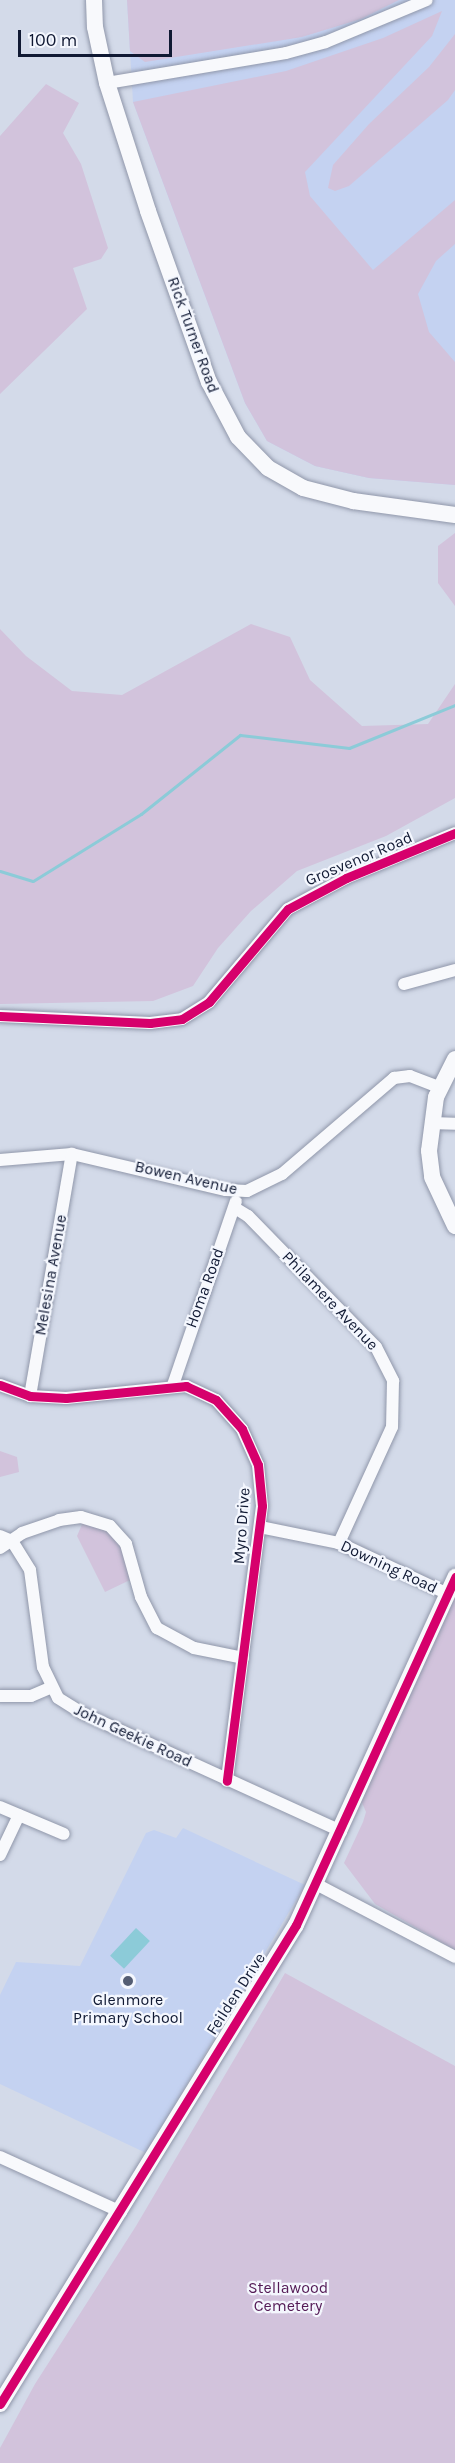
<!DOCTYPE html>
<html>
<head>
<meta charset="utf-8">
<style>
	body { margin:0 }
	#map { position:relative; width:455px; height:2463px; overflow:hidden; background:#d3dae9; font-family:Karla,sans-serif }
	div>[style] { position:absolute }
	.built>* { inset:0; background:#c4d2f1 }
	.green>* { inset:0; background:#d2c3dc }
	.water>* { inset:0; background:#8ccbd8; transform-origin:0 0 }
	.stream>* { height:3px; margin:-1.5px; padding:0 1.5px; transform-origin:1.5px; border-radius:1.5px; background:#8ccbd8 }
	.roads { filter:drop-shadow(0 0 2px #9097aa) drop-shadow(0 0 2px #9097aa) }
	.street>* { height:12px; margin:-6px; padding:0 6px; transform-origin:6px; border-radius:6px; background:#f8f9fc }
	.secondary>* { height:16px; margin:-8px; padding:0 8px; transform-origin:8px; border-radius:8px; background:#f8f9fc }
	.cycleway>* { height:9px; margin:-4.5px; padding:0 4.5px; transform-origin:4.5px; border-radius:4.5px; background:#d6006c }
	.dots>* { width:16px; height:16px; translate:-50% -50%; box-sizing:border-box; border:3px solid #f4f7fe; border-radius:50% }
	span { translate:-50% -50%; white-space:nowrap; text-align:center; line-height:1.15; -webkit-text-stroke:4.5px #f4f7fe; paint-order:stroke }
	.street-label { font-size:16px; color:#101933 }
	.poi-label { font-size:16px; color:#101933 }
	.park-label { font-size:16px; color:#541b56 }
	.scale { position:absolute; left:18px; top:30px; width:154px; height:27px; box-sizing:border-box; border:3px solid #101933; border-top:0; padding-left:8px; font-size:18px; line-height:21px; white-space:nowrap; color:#101933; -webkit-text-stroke:4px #f4f7fe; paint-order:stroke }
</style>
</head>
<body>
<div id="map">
	<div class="built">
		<div style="clip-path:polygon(127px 0,455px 0,455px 485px,369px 478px,315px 466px,267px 441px,245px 403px,133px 102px)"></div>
		<div style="clip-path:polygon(183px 1828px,305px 1885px,146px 2153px,0 2084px,0 1995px,16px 1962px,80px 1966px,146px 1833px,154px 1830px,176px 1838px)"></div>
	</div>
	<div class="green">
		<div style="clip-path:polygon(127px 0,399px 0,361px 19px,302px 37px,145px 62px,130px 51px)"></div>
		<div style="clip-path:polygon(442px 11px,432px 36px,305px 172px,310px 196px,373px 270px,455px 200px,455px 244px,436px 261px,418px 294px,429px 332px,455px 362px,455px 485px,369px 478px,315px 466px,267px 441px,245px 403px,133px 102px,286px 71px,383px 38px)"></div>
		<div style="clip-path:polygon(455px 34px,455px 90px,448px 100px,349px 186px,335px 191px,328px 188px,333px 165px,369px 124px,429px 67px)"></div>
		<div style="clip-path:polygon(46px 84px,79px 103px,63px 133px,81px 164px,108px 248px,101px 259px,73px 268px,87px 309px,0 394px,0 136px)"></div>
		<div style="clip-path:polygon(455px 533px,455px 606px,438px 583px,438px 546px)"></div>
		<div style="clip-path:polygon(251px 624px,290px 637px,310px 680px,362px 726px,428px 724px,455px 684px,455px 798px,386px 836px,297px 871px,251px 911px,218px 948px,193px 986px,153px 1001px,0 1004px,0 629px,26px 656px,72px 691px,122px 695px)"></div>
		<div style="clip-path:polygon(0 1451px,17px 1457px,19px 1472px,0 1477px)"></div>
		<div style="clip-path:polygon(83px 1522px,104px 1526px,122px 1545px,130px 1580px,105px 1592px,77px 1536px)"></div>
		<div style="clip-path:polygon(455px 1594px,455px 1950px,375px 1904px,344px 1863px,363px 1822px,366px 1812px,360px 1798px)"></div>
		<div style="clip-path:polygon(285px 1973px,455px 2066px,455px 2463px,0 2463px,0 2448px,35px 2384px,136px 2226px)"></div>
	</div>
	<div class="water">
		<div style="left:136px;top:1928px;width:19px;height:38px;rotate:43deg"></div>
	</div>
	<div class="stream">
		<div style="left:0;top:871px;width:34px;rotate:17deg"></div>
		<div style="left:33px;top:881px;width:127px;rotate:-31.8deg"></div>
		<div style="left:141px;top:814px;width:127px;rotate:-38.6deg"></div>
		<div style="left:240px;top:735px;width:110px;rotate:6.8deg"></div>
		<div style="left:349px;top:748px;width:114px;rotate:-22.1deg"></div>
	</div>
	<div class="roads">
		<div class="street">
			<div style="left:107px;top:83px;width:181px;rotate:-9.5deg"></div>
			<div style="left:286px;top:53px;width:41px;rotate:-15.4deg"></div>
			<div style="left:326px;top:42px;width:109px;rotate:-22.6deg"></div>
			<div style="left:404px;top:984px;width:53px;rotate:-15.4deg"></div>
			<div style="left:0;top:1016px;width:150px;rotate:2.7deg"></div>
			<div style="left:150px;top:1023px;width:32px;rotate:-7deg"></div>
			<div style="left:182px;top:1019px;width:32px;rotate:-32deg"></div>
			<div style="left:209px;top:1002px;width:122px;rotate:-49.7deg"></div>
			<div style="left:288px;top:909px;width:66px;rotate:-28.1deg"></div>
			<div style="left:346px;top:878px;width:118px;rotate:-22.4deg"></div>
			<div style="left:431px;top:1123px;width:24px;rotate:2deg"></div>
			<div style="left:0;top:1160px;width:72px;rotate:-4.8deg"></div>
			<div style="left:72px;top:1154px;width:158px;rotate:13.2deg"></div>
			<div style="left:226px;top:1190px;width:21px;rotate:3deg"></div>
			<div style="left:247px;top:1191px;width:39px;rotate:-26deg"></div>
			<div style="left:282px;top:1174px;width:148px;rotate:-40.6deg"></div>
			<div style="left:394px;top:1078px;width:16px;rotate:-7deg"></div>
			<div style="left:410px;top:1076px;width:31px;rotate:21deg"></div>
			<div style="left:235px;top:1208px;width:15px;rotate:32deg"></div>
			<div style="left:248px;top:1216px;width:183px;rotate:45.7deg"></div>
			<div style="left:376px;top:1347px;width:38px;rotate:63deg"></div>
			<div style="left:393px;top:1381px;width:46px;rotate:91.2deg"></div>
			<div style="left:392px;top:1427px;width:128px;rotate:114.6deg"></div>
			<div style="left:0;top:1385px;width:32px;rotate:20deg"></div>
			<div style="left:30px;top:1396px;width:36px;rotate:3deg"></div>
			<div style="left:66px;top:1398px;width:121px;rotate:-5.7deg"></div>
			<div style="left:186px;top:1386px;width:33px;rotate:25deg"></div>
			<div style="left:216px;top:1400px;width:39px;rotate:48deg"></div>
			<div style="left:242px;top:1429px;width:39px;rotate:66deg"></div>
			<div style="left:258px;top:1465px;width:41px;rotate:84.4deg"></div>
			<div style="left:262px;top:1506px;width:277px;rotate:97.3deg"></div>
			<div style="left:173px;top:1385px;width:194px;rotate:-71.1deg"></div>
			<div style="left:30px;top:1396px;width:246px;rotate:-80.2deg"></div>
			<div style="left:260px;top:1527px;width:81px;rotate:11.4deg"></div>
			<div style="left:339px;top:1543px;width:120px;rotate:25.1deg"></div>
			<div style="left:0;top:1536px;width:13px;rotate:23deg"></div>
			<div style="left:12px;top:1541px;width:34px;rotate:58deg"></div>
			<div style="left:30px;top:1570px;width:98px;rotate:82.4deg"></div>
			<div style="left:43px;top:1667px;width:34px;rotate:64deg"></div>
			<div style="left:58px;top:1698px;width:28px;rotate:32deg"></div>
			<div style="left:82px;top:1713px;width:285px;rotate:24.5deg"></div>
			<div style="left:0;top:1548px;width:27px;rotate:-34deg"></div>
			<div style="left:22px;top:1533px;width:39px;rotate:-19deg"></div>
			<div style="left:59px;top:1520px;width:22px;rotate:-8deg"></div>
			<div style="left:81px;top:1517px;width:30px;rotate:17deg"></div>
			<div style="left:110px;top:1526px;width:24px;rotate:48deg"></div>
			<div style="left:126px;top:1544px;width:55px;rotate:74.2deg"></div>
			<div style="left:141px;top:1597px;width:35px;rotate:63deg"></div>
			<div style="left:157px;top:1628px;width:42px;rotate:28.4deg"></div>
			<div style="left:194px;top:1648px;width:50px;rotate:11.5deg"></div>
			<div style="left:0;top:1696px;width:31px"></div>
			<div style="left:31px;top:1696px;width:21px;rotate:-23deg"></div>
			<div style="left:0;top:1807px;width:69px;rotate:22.9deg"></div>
			<div style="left:0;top:1855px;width:44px;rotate:-64.6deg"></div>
			<div style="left:316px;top:1884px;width:157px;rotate:27.7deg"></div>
			<div style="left:0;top:2157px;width:133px;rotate:24.4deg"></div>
		</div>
		<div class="secondary">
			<div style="left:94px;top:0;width:27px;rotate:88deg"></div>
			<div style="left:95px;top:27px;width:57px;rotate:77.9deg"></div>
			<div style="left:107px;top:83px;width:134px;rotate:72.2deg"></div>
			<div style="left:148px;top:211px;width:182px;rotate:70.4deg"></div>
			<div style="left:209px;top:382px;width:62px;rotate:62.2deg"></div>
			<div style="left:238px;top:437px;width:43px;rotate:45.9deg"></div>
			<div style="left:268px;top:468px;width:40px;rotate:29.7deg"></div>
			<div style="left:303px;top:488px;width:52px;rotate:14.6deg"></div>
			<div style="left:353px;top:501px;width:103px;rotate:7.8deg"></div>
			<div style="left:455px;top:1059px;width:42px;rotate:116.6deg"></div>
			<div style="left:436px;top:1097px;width:54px;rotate:97.4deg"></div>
			<div style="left:429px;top:1151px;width:26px;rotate:83deg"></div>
			<div style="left:432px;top:1177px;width:54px;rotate:64.9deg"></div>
			<div style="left:0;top:2404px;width:563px;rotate:-58.29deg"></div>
			<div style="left:296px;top:1925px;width:383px;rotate:-65.4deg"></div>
		</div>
	</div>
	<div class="cycleway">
		<div style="left:0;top:1016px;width:150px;rotate:2.7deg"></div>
		<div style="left:150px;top:1023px;width:32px;rotate:-7deg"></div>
		<div style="left:182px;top:1019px;width:32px;rotate:-32deg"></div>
		<div style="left:209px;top:1002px;width:122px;rotate:-49.7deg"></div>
		<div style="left:288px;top:909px;width:66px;rotate:-28.1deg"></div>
		<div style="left:346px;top:878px;width:118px;rotate:-22.4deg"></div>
		<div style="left:0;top:1385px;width:32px;rotate:20deg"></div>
		<div style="left:30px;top:1396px;width:36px;rotate:3deg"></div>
		<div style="left:66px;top:1398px;width:121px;rotate:-5.7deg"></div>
		<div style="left:186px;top:1386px;width:33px;rotate:25deg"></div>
		<div style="left:216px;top:1400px;width:39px;rotate:48deg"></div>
		<div style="left:242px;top:1429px;width:39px;rotate:66deg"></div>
		<div style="left:258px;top:1465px;width:41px;rotate:84.4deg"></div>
		<div style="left:262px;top:1506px;width:277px;rotate:97.3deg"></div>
		<div style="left:0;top:2404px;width:563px;rotate:-58.29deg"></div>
		<div style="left:296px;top:1925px;width:383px;rotate:-65.4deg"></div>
	</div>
	<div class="dots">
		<div style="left:128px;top:1981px;background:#545d73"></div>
	</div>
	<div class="street-label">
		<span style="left:193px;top:335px;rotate:70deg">Rick Turner Road</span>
		<span style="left:359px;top:859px;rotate:-23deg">Grosvenor Road</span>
		<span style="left:186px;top:1178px;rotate:13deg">Bowen Avenue</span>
		<span style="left:51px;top:1275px;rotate:-80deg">Melesina Avenue</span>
		<span style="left:205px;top:1288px;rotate:-70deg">Homa Road</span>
		<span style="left:330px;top:1301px;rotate:46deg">Philamere Avenue</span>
		<span style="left:242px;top:1526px;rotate:-86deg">Myro Drive</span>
		<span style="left:389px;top:1567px;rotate:25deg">Downing Road</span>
		<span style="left:133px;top:1736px;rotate:25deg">John Geekie Road</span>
		<span style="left:236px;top:1994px;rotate:-57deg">Feilden Drive</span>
	</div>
	<div class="poi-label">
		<span style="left:128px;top:2009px">Glenmore<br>Primary School</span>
	</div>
	<div class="park-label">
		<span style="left:288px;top:2297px">Stellawood<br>Cemetery</span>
	</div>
	<div class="scale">100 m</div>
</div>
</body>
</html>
